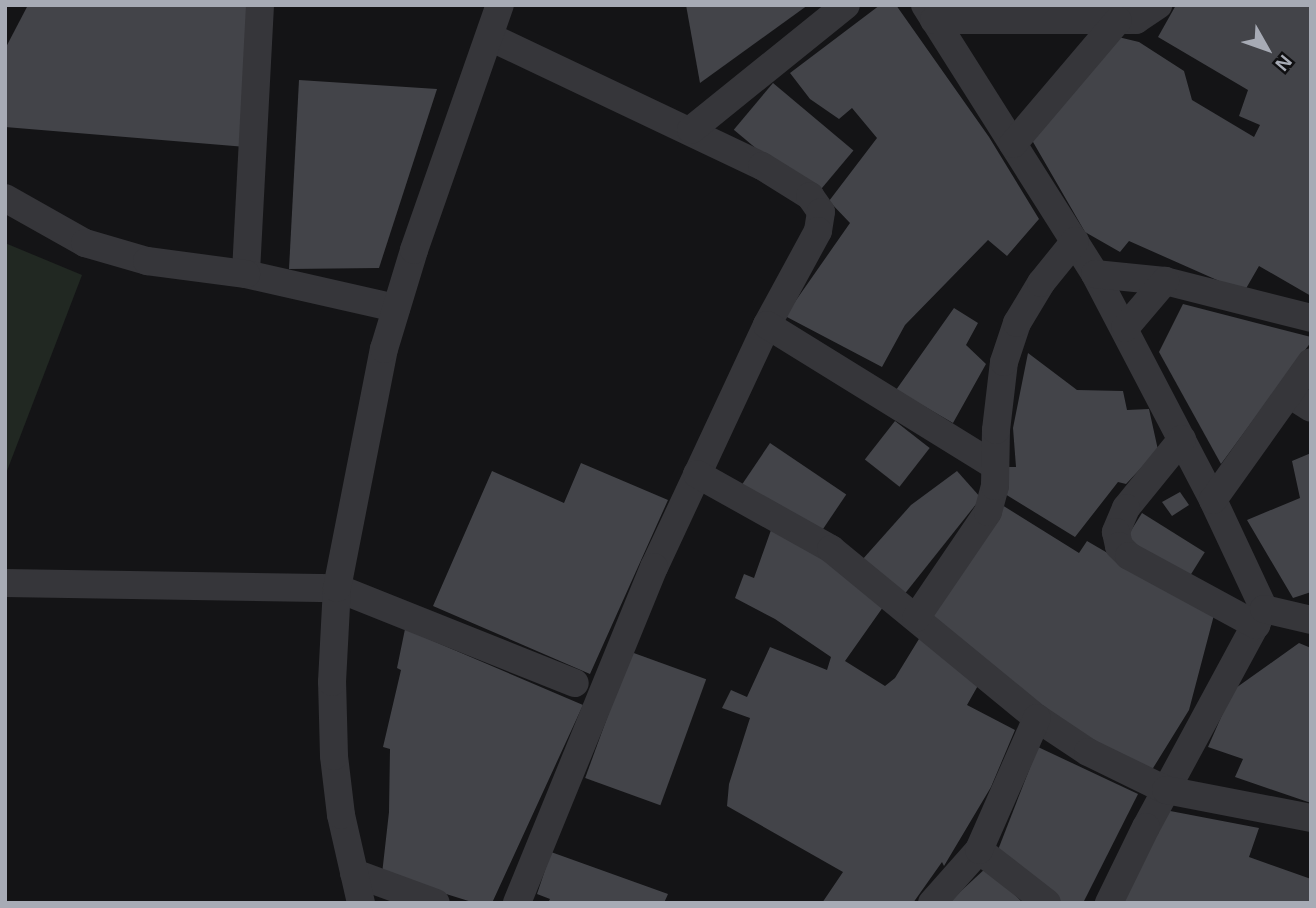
<!DOCTYPE html>
<html>
<head>
<meta charset="utf-8">
<style>
	body { margin:0 }
	#map { position:relative; width:1316px; height:908px; overflow:hidden; background:#141416; font-family:Arial,sans-serif }
	div>[style] { position:absolute }
	.green>* { inset:0; background:#212822 }
	.building>* { inset:0; background:#434449; transform-origin:0 0 }
	.minor>* { height:28px; margin:-14px; padding:0 14px; transform-origin:14px; border-radius:14px; background:#36363a }
	span { translate:-50% -50%; white-space:nowrap; text-align:center; line-height:1.15; -webkit-text-stroke:7px #0f0f11; paint-order:stroke }
	.frame { position:absolute; inset:0; border:7px solid #a7abb5; pointer-events:none }
	.north { position:absolute; left:1232px; top:14px; width:70px; height:70px; -webkit-text-stroke:5px #0f0f11; paint-order:stroke; rotate:130deg; font-size:19px; font-weight:700; line-height:28px; text-align:center; color:#a7abb5 }
	.north::after { content:''; display:block; margin:auto; width:24px; height:32px; background:#a7abb5; clip-path:polygon(50% 0,100% 100%,50% 72%,0 100%) }
</style>
</head>
<body>
<div id="map">
	<div class="green">
		<div style="clip-path:polygon(5px 243px,82px 275px,5px 476px)"></div>
	</div>
	<div class="building">
		<div style="clip-path:polygon(28px 5px,252px 5px,246px 147px,5px 127px,5px 49px)"></div>
		<div style="clip-path:polygon(686px 5px,808px 5px,700px 83px)"></div>
		<div style="clip-path:polygon(880px 5px,896px 5px,989px 137px,1039px 219px,1007px 256px,988px 240px,905px 325px,882px 367px,785px 316px,850px 223px,829px 201px,877px 138px,852px 108px,839px 119px,810px 99px,790px 73px)"></div>
		<div style="clip-path:polygon(1176px 5px,1311px 5px,1311px 296px,1259px 266px,1244px 292px,1129px 241px,1120px 252px,1085px 232px,1029px 135px,1114px 36px,1139px 42px,1184px 71px,1192px 100px,1254px 137px,1260px 125px,1239px 116px,1248px 90px,1158px 37px)"></div>
		<div style="clip-path:polygon(299px 80px,437px 89px,379px 268px,289px 269px)"></div>
		<div style="left:773px;top:83px;width:105px;height:61px;rotate:40deg"></div>
		<div style="clip-path:polygon(1183px 304px,1311px 337px,1311px 342px,1221px 464px,1159px 352px)"></div>
		<div style="clip-path:polygon(954px 308px,978px 323px,966px 345px,986px 364px,953px 423px,896px 390px)"></div>
		<div style="clip-path:polygon(1028px 353px,1077px 390px,1123px 391px,1127px 410px,1149px 409px,1158px 450px,1126px 484px,1118px 482px,1075px 537px,1005px 494px,1009px 467px,1016px 467px,1013px 428px)"></div>
		<div style="left:895px;top:421px;width:44px;height:49px;rotate:38deg"></div>
		<div style="left:770px;top:443px;width:92px;height:50px;rotate:34deg"></div>
		<div style="clip-path:polygon(1311px 453px,1311px 592px,1293px 598px,1247px 520px,1300px 498px,1292px 461px)"></div>
		<div style="clip-path:polygon(581px 463px,668px 500px,590px 674px,433px 606px,492px 471px,564px 503px)"></div>
		<div style="clip-path:polygon(957px 471px,981px 498px,903px 596px,862px 560px,911px 505px)"></div>
		<div style="clip-path:polygon(1180px 492px,1189px 505px,1172px 516px,1162px 502px)"></div>
		<div style="clip-path:polygon(1002px 505px,1079px 553px,1087px 541px,1214px 615px,1189px 710px,1150px 773px,1061px 723px,930px 621px)"></div>
		<div style="left:1142px;top:513px;width:74px;height:34px;rotate:32deg"></div>
		<div style="clip-path:polygon(771px 530px,803px 545px,888px 600px,845px 661px,885px 686px,895px 678px,922px 634px,980px 682px,967px 705px,1015px 730px,991px 787px,944px 866px,942px 862px,913px 903px,822px 903px,843px 872px,727px 806px,729px 784px,750px 718px,722px 708px,731px 690px,747px 697px,770px 647px,827px 670px,831px 657px,775px 619px,735px 598px,744px 574px,754px 578px)"></div>
		<div style="clip-path:polygon(405px 629px,583px 705px,492px 903px,475px 903px,382px 874px,389px 812px,390px 749px,383px 747px,401px 670px,397px 668px)"></div>
		<div style="clip-path:polygon(1299px 643px,1311px 648px,1311px 803px,1235px 777px,1243px 759px,1208px 747px,1233px 690px)"></div>
		<div style="left:631px;top:652px;width:80px;height:134px;rotate:20deg"></div>
		<div style="clip-path:polygon(1038px 747px,1138px 794px,1083px 903px,1061px 903px,996px 855px)"></div>
		<div style="clip-path:polygon(1165px 810px,1259px 828px,1249px 857px,1311px 879px,1311px 903px,1122px 903px)"></div>
		<div style="clip-path:polygon(551px 852px,668px 894px,664px 903px,548px 903px,550px 899px,537px 894px)"></div>
		<div style="clip-path:polygon(987px 867px,1023px 903px,948px 903px)"></div>
	</div>
	<div class="minor">
		<div style="left:260px;top:5px;width:269px;rotate:93deg"></div>
		<div style="left:246px;top:274px;width:154px;rotate:12.8deg"></div>
		<div style="left:925px;top:5px;width:318px;rotate:57.7deg"></div>
		<div style="left:1095px;top:274px;width:255px;rotate:62.4deg"></div>
		<div style="left:1213px;top:500px;width:120px;rotate:64.9deg"></div>
		<div style="left:1264px;top:609px;width:248px;rotate:118.4deg"></div>
		<div style="left:1146px;top:827px;width:85px;rotate:116deg"></div>
		<div style="left:934px;top:20px;width:202px"></div>
		<div style="left:1136px;top:20px;width:27px;rotate:-34deg"></div>
		<div style="left:490px;top:37px;width:301px;rotate:25.4deg"></div>
		<div style="left:762px;top:166px;width:57px;rotate:32deg"></div>
		<div style="left:810px;top:196px;width:19px;rotate:55deg"></div>
		<div style="left:821px;top:212px;width:19px;rotate:99deg"></div>
		<div style="left:818px;top:231px;width:107px;rotate:118.5deg"></div>
		<div style="left:767px;top:325px;width:267px;rotate:115deg"></div>
		<div style="left:654px;top:567px;width:363px;rotate:112.2deg"></div>
		<div style="left:691px;top:130px;width:199px;rotate:-38.9deg"></div>
		<div style="left:1013px;top:144px;width:162px;rotate:-49.7deg"></div>
		<div style="left:5px;top:198px;width:92px;rotate:29.4deg"></div>
		<div style="left:85px;top:243px;width:65px;rotate:16.2deg"></div>
		<div style="left:147px;top:261px;width:100px;rotate:7.5deg"></div>
		<div style="left:1095px;top:274px;width:70px;rotate:5.7deg"></div>
		<div style="left:1165px;top:281px;width:151px;rotate:14.2deg"></div>
		<div style="left:767px;top:325px;width:268px;rotate:31.7deg"></div>
		<div style="left:1125px;top:328px;width:62px;rotate:-49.6deg"></div>
		<div style="left:1289px;top:394px;width:26px;rotate:32deg"></div>
		<div style="left:1182px;top:439px;width:89px;rotate:129.1deg"></div>
		<div style="left:1126px;top:508px;width:26px;rotate:113deg"></div>
		<div style="left:1116px;top:532px;width:14px;rotate:78deg"></div>
		<div style="left:1119px;top:546px;width:14px;rotate:45deg"></div>
		<div style="left:1129px;top:556px;width:145px;rotate:28.5deg"></div>
		<div style="left:697px;top:474px;width:154px;rotate:29.2deg"></div>
		<div style="left:831px;top:549px;width:266px;rotate:39.4deg"></div>
		<div style="left:1037px;top:718px;width:61px;rotate:33.7deg"></div>
		<div style="left:1088px;top:752px;width:87px;rotate:26deg"></div>
		<div style="left:1166px;top:790px;width:148px;rotate:10.9deg"></div>
		<div style="left:1213px;top:500px;width:169px;rotate:-54.6deg"></div>
		<div style="left:5px;top:583px;width:332px;rotate:0.9deg"></div>
		<div style="left:337px;top:588px;width:256px;rotate:21.8deg"></div>
		<div style="left:1264px;top:609px;width:48px;rotate:13.2deg"></div>
		<div style="left:916px;top:618px;width:128px;rotate:-55.8deg"></div>
		<div style="left:988px;top:512px;width:27px;rotate:-75deg"></div>
		<div style="left:995px;top:486px;width:56px;rotate:-89deg"></div>
		<div style="left:996px;top:430px;width:68px;rotate:-83.3deg"></div>
		<div style="left:1004px;top:362px;width:41px;rotate:-71.6deg"></div>
		<div style="left:1017px;top:323px;width:47px;rotate:-59deg"></div>
		<div style="left:1041px;top:283px;width:54px;rotate:-51deg"></div>
		<div style="left:979px;top:850px;width:86px;rotate:37.9deg"></div>
		<div style="left:354px;top:873px;width:87px;rotate:20.1deg"></div>
		<div style="left:361px;top:903px;width:90px;rotate:-102.8deg"></div>
		<div style="left:341px;top:815px;width:59px;rotate:-96.8deg"></div>
		<div style="left:334px;top:756px;width:74px;rotate:-91.5deg"></div>
		<div style="left:332px;top:682px;width:94px;rotate:-87deg"></div>
		<div style="left:337px;top:588px;width:244px;rotate:-78.9deg"></div>
		<div style="left:384px;top:349px;width:103px;rotate:-73.1deg"></div>
		<div style="left:414px;top:250px;width:260px;rotate:-70.7deg"></div>
		<div style="left:932px;top:903px;width:71px;rotate:-48.4deg"></div>
		<div style="left:979px;top:850px;width:144px;rotate:-66.3deg"></div>
	</div>
	<div class="frame"></div>
	<div class="north">N</div>
</div>
</body>
</html>
